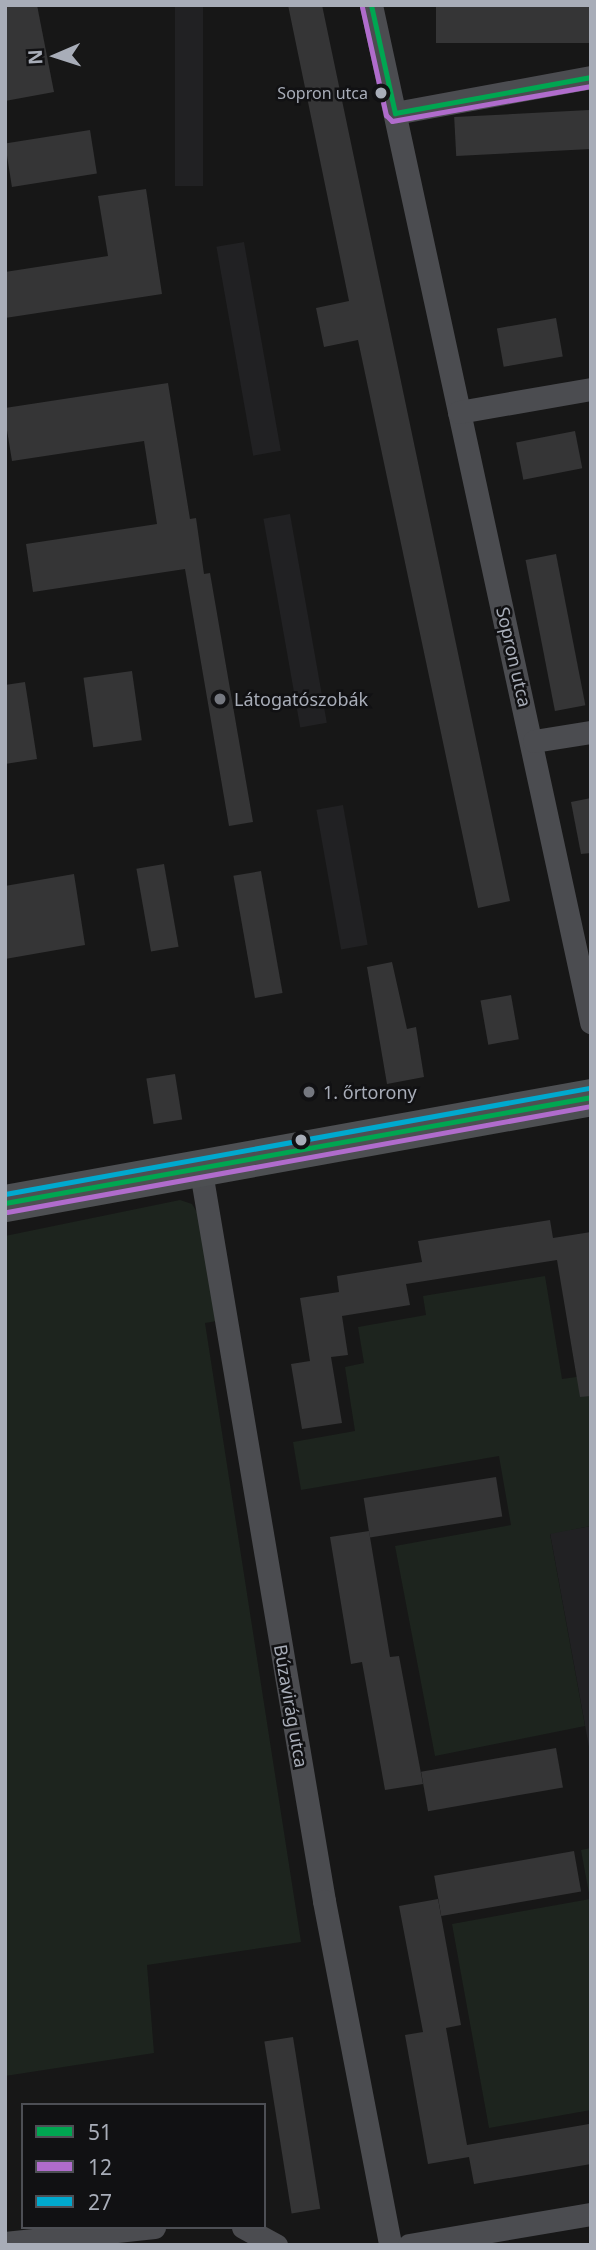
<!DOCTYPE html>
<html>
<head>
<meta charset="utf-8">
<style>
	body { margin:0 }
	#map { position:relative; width:596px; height:2250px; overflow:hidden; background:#171717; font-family:"Noto Sans",sans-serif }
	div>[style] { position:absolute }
	.built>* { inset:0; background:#212123; transform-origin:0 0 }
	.green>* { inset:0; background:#1d241e }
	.building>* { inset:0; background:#353536; transform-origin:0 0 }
	.street>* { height:23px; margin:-11.5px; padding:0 11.5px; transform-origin:11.5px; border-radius:11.5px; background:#4b4c50 }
	.primary>* { height:37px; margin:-18.5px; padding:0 18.5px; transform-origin:18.5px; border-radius:18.5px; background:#4d4f52 }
	.bus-1>* { height:5px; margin:-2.5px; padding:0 2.5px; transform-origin:2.5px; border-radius:2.5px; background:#00a651 }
	.bus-2>* { height:5px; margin:-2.5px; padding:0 2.5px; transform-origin:2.5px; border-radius:2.5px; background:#b06ccc }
	.bus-3>* { height:5px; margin:-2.5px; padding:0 2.5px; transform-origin:2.5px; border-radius:2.5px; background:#00a9ce }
	.dots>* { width:19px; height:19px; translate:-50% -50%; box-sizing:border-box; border:4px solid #111113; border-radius:50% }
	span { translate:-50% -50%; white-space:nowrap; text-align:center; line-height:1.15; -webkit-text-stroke:5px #111113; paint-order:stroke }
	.bus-label { font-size:16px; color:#a8adb8 }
	.right { translate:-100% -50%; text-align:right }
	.street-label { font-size:18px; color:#a8adb8 }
	.poi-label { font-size:18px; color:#a8adb8 }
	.left { translate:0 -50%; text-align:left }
	.frame { position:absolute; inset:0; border:7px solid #a8adb8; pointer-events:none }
	.legend { position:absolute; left:21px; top:2103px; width:245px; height:126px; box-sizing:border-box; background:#111113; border:2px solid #4d4f55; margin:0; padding:9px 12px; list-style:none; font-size:21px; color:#a8adb8 }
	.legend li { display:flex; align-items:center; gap:14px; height:35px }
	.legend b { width:35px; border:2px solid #4d4f55 }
	.north { position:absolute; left:21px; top:21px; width:70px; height:70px; -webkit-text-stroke:5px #111113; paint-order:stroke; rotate:267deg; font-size:19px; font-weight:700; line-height:28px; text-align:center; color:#a8adb8 }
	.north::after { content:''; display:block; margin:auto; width:24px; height:32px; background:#a8adb8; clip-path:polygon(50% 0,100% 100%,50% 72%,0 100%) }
</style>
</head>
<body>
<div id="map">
	<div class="built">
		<div style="left:175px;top:5px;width:28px;height:181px"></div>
		<div style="left:244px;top:242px;width:212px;height:28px;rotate:80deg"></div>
		<div style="left:290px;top:514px;width:212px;height:27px;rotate:80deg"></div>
		<div style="left:343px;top:805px;width:142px;height:27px;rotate:80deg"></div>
		<div style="clip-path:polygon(591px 1526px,591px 1758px,550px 1533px)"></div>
	</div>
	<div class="green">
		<div style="clip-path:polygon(180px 1200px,192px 1204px,200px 1217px,217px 1321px,205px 1323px,301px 1942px,147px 1965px,154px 2053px,5px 2076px,5px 1236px)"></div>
		<div style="clip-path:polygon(545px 1276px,562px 1379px,591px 1375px,591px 1526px,550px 1534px,585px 1726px,435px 1756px,395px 1546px,511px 1525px,499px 1456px,301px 1490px,293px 1442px,355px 1431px,345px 1367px,364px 1363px,358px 1327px,426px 1315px,423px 1296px)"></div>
		<div style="clip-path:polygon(591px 1848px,591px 2110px,489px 2128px,452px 1924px,590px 1899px,581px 1850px)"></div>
	</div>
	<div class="building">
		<div style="clip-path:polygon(5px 5px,37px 5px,54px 92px,5px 101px)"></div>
		<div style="clip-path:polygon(288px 5px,322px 5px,510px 901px,478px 908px,358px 340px,324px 347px,316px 308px,349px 301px)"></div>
		<div style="left:591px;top:5px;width:38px;height:155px;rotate:90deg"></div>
		<div style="left:589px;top:110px;width:39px;height:135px;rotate:87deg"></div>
		<div style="left:90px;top:130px;width:44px;height:86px;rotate:81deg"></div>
		<div style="clip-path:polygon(146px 189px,162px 294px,5px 318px,5px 272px,108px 256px,98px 196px)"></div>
		<div style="left:556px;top:318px;width:39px;height:60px;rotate:80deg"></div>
		<div style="clip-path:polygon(168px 383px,190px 519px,196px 518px,204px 574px,210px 573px,253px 822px,229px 826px,185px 569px,33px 592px,26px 544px,157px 524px,144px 441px,12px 461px,5px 418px,5px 408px)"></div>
		<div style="left:575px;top:431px;width:38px;height:60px;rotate:79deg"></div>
		<div style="left:556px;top:554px;width:154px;height:31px;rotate:79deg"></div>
		<div style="left:132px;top:671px;width:70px;height:49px;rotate:82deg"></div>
		<div style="clip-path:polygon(25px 682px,37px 759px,5px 764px,5px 685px)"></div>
		<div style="clip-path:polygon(591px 798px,591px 853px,581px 854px,571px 802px)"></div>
		<div style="left:164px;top:864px;width:84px;height:28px;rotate:80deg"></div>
		<div style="left:261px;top:871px;width:124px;height:28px;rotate:80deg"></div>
		<div style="clip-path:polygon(74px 874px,85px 945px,5px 959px,5px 886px)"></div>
		<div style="clip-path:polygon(392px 962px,407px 1029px,416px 1027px,424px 1077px,387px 1084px,367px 967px)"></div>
		<div style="left:511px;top:995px;width:45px;height:31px;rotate:80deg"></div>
		<div style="left:175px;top:1074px;width:46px;height:29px;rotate:81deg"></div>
		<div style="clip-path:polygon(550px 1220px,553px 1238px,591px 1232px,591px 1396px,580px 1397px,557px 1260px,406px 1284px,410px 1305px,342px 1316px,348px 1355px,331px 1357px,342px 1423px,302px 1429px,291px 1364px,310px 1361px,300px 1298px,339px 1292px,337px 1276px,422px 1262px,418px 1241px)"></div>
		<div style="left:496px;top:1477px;width:40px;height:134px;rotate:81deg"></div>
		<div style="clip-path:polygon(369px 1531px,390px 1657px,399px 1656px,423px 1784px,385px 1790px,362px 1662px,351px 1664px,330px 1537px)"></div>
		<div style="left:556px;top:1748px;width:40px;height:137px;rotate:80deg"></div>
		<div style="left:574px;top:1851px;width:41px;height:142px;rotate:80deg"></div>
		<div style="clip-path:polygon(438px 1899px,461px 2025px,446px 2028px,467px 2145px,589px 2124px,591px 2164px,474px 2184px,469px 2157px,428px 2164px,405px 2035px,423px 2032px,399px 1906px)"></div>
		<div style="left:293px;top:2037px;width:174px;height:29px;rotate:81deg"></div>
	</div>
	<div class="street">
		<div style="left:371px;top:5px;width:1041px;rotate:77.79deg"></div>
		<div style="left:395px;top:113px;width:199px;rotate:-10.4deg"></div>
		<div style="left:459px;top:412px;width:134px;rotate:-9.9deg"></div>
		<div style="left:534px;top:741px;width:58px;rotate:-9deg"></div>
		<div style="left:200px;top:1166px;width:745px;rotate:80.42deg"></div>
		<div style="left:324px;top:1901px;width:350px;rotate:79.1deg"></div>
		<div style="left:243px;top:2227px;width:38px;rotate:29deg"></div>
		<div style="left:5px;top:2243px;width:150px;rotate:-6.1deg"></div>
		<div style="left:409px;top:2245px;width:185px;rotate:-9.7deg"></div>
	</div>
	<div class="primary">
		<div style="left:5px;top:1203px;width:596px;rotate:-10.25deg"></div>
	</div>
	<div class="bus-1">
		<div style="left:371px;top:5px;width:111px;rotate:77.5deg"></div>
		<div style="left:395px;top:113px;width:199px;rotate:-10.4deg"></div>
		<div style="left:5px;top:1203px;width:596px;rotate:-10.25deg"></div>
	</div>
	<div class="bus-2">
		<div style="left:362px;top:7px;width:111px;rotate:77.5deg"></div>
		<div style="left:386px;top:115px;width:8px;rotate:45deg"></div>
		<div style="left:392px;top:121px;width:202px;rotate:-10deg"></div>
		<div style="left:7px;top:1212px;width:594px;rotate:-10.29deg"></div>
	</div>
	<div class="bus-3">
		<div style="left:5px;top:1194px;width:594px;rotate:-10.29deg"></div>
	</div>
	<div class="dots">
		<div style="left:381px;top:93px;background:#a8adb8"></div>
		<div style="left:220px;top:699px;background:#757880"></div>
		<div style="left:309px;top:1092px;background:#757880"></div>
		<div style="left:301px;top:1140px;background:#a8adb8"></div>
	</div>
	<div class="bus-label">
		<span class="right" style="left:368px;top:93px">Sopron utca</span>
	</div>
	<div class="street-label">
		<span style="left:514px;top:657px;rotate:77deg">Sopron utca</span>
		<span style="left:291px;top:1706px;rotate:80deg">Búzavirág utca</span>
	</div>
	<div class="poi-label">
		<span class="left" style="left:234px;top:699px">Látogatószobák</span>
		<span class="left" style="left:323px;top:1092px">1. őrtorony</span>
	</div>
	<div class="frame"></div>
	<ul class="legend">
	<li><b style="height:9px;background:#00a651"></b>51</li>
	<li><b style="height:9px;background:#b06ccc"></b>12</li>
	<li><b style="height:9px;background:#00a9ce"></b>27</li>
	</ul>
	<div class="north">N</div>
</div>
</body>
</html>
